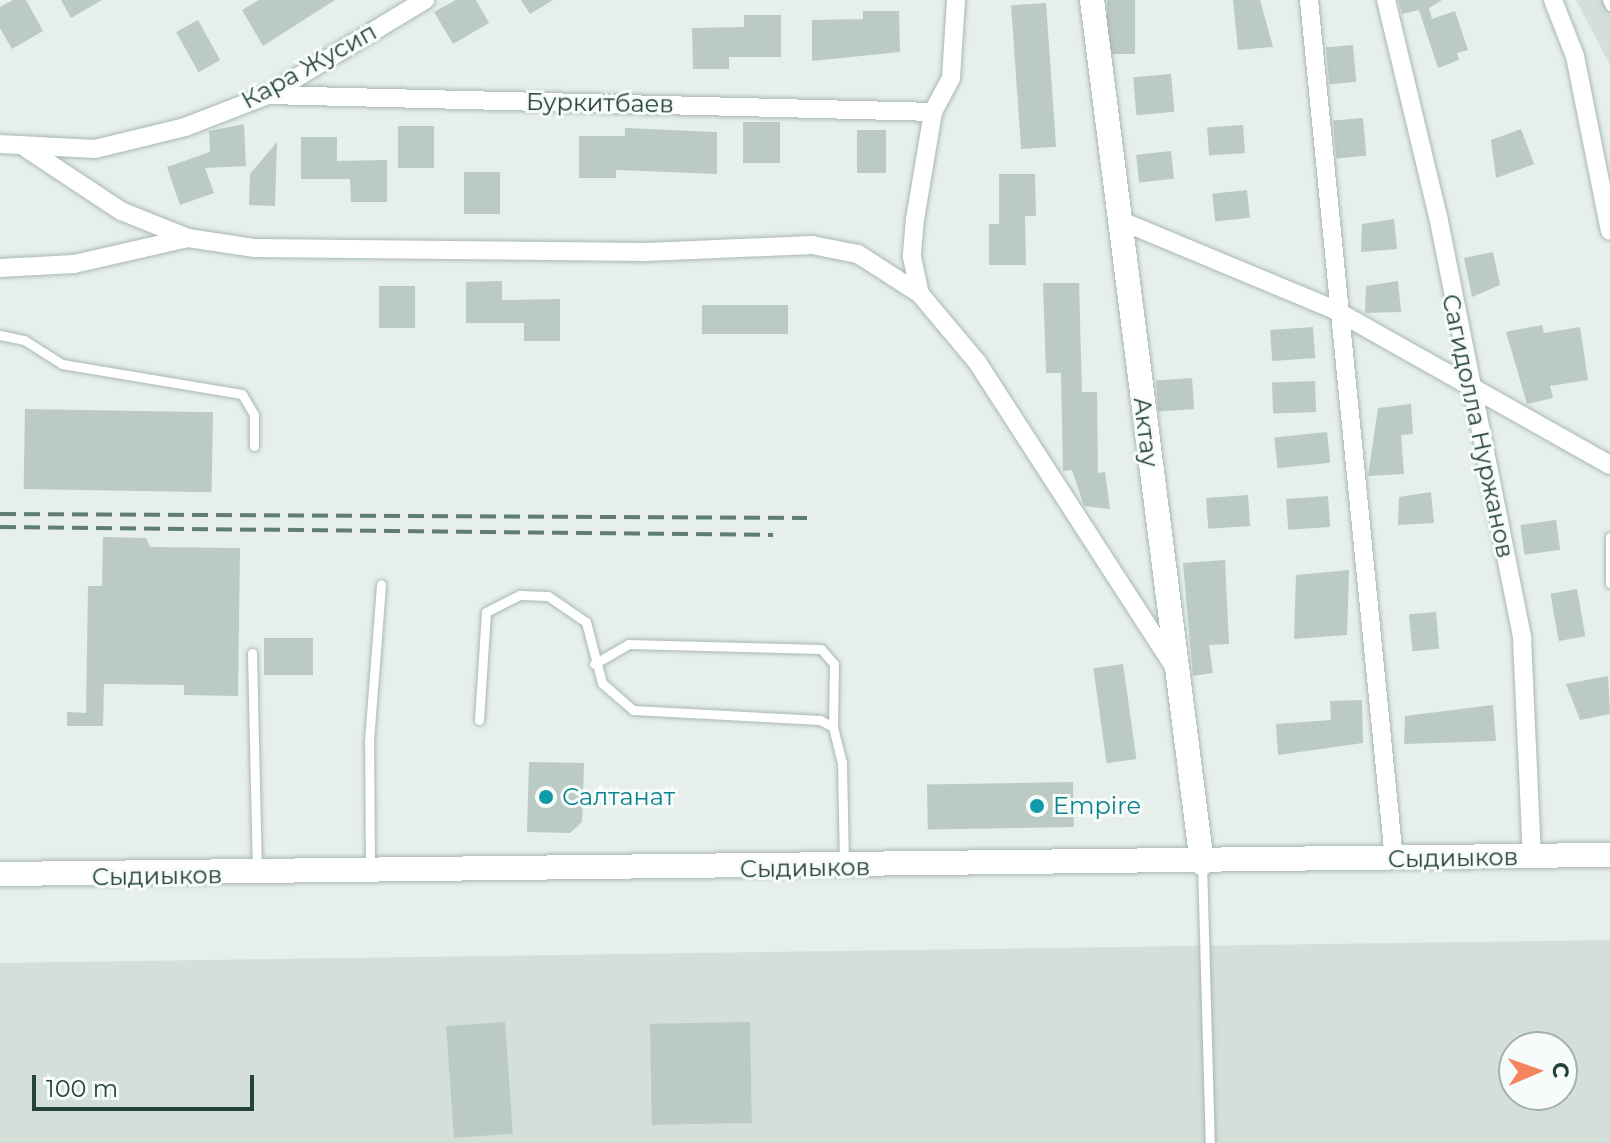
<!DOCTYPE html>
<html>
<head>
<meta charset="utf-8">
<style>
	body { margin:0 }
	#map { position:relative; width:1610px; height:1143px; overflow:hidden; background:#e6efeb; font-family:Montserrat,sans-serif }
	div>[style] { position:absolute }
	.built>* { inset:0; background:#d4dfda }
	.building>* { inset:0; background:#bbcac4; transform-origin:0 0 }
	.roads { filter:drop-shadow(0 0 2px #a8b8b2) drop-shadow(0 0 2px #a8b8b2) }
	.lane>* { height:9px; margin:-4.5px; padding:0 4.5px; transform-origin:4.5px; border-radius:4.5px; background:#fff }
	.street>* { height:18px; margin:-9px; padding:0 9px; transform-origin:9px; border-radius:9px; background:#fff }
	.secondary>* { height:24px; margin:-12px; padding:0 12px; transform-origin:12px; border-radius:12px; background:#fff }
	.rail>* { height:4px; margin-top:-2px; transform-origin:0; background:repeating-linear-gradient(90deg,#5f7d75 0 16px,transparent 0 24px) }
	.dots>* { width:22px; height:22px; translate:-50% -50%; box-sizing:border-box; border:4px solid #f7fbf9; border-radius:50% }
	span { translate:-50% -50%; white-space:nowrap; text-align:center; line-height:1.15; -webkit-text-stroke:6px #f7fbf9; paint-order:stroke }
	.street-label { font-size:24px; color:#24423a }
	.culture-label { font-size:24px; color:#0d838f }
	.left { translate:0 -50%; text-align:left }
	.north { position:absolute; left:1498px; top:1031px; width:80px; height:80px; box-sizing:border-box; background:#f7fbf9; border:2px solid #a3b1ad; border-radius:50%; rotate:88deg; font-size:22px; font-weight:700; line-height:32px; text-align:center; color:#24423a }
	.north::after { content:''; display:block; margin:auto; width:28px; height:36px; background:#f4845f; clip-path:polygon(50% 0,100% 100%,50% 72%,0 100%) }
	.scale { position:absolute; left:32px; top:1075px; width:222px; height:36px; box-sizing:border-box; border:4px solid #24423a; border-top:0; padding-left:10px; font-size:24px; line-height:28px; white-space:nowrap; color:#24423a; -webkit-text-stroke:6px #f7fbf9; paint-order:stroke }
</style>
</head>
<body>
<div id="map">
	<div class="built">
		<div style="clip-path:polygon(1576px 0,1610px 0,1610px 65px)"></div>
		<div style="clip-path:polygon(evenodd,1610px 940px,1610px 1143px,0 1143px,0 963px,1610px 940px,1514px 1047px,1562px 1047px,1562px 1095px,1514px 1095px,1514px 1047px)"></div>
	</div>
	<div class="building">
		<div style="clip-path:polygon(13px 0,26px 0,43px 31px,12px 49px,0 28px,0 7px)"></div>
		<div style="clip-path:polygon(61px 0,102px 0,71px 18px)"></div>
		<div style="clip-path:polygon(259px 0,335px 0,263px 46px,242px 10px)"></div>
		<div style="clip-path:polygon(456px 0,476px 0,489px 23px,453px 44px,434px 12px)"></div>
		<div style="clip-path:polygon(521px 0,553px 0,530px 14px)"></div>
		<div style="left:1107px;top:0;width:28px;height:54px"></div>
		<div style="clip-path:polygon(1233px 0,1260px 0,1273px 47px,1238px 50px)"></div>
		<div style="clip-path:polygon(1398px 0,1442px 0,1429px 8px,1432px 19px,1455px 11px,1468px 50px,1457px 53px,1459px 60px,1438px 68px,1419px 10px,1402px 14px)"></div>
		<div style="left:1046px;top:3px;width:144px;height:35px;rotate:86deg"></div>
		<div style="clip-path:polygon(863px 11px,899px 11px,900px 52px,812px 61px,812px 20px,863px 19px)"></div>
		<div style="clip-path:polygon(744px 15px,781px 15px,781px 57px,729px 57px,729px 69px,693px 69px,692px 28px,744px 27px)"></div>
		<div style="left:198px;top:20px;width:46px;height:25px;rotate:61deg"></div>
		<div style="left:1353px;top:45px;width:37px;height:27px;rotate:85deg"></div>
		<div style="left:1171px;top:74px;width:38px;height:38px;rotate:85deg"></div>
		<div style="left:1363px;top:118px;width:38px;height:30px;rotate:85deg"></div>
		<div style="left:743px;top:122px;width:37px;height:41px"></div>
		<div style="clip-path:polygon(244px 124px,246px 166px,205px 168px,214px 193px,180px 205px,167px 167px,210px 152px,209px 131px)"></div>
		<div style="left:1243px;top:125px;width:28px;height:36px;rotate:86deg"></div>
		<div style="left:398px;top:126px;width:36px;height:42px"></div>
		<div style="clip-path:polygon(625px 128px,717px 132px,717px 174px,616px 170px,616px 178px,579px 178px,579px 136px,625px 136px)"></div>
		<div style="clip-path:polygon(1521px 129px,1534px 164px,1496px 178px,1491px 140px)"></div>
		<div style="left:857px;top:130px;width:29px;height:43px"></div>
		<div style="clip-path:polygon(301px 137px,337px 137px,337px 161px,387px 160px,387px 202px,351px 202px,350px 179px,301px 179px)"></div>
		<div style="clip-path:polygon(277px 142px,275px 206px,249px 205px,250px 174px)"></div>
		<div style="left:1171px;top:151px;width:28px;height:35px;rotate:84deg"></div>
		<div style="left:464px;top:172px;width:36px;height:42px"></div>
		<div style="clip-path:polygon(999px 174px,1035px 174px,1036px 216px,1025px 216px,1026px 265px,989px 265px,989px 224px,999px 224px)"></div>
		<div style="left:1247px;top:190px;width:28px;height:35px;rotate:84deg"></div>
		<div style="clip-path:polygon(1394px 219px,1397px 249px,1361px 252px,1362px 224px)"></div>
		<div style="clip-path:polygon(1493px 252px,1500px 285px,1472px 297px,1464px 258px)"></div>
		<div style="clip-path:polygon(502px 281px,502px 300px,560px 299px,560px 341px,524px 341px,524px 323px,466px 323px,466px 282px)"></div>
		<div style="clip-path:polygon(1398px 281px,1401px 312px,1365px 313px,1366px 286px)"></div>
		<div style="clip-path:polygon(1043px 283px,1079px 283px,1082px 392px,1097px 392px,1098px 473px,1105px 472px,1110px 509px,1084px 506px,1072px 470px,1063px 471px,1061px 373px,1046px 373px)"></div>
		<div style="left:379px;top:286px;width:36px;height:42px"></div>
		<div style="left:788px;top:305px;width:29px;height:86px;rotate:90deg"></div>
		<div style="clip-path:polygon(1542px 325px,1544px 333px,1580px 327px,1588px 380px,1550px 386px,1553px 398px,1527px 404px,1506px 332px)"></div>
		<div style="left:1313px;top:327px;width:31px;height:43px;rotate:86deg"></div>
		<div style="left:1192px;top:378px;width:31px;height:36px;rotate:86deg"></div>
		<div style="left:1315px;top:381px;width:31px;height:43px;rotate:88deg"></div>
		<div style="clip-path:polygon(1411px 404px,1413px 434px,1401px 435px,1404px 474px,1368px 476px,1378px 408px)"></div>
		<div style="left:25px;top:409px;width:188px;height:80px;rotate:1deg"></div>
		<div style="left:1327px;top:432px;width:31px;height:53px;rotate:84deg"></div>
		<div style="clip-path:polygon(1431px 492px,1434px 523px,1398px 525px,1399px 497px)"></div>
		<div style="left:1248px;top:495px;width:31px;height:42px;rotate:86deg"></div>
		<div style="left:1328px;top:496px;width:31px;height:42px;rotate:86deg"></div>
		<div style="left:1556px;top:520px;width:30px;height:36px;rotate:82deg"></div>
		<div style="clip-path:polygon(103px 537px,146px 538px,150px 547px,240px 548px,238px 696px,184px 695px,184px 685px,104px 684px,103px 726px,67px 726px,67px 712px,86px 713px,88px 586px,102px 586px)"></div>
		<div style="clip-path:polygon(1225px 560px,1229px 644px,1209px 645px,1213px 673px,1193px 676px,1183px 563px)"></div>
		<div style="clip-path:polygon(1349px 570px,1347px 635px,1294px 639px,1296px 575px)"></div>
		<div style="left:1577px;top:589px;width:48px;height:27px;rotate:80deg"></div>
		<div style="left:1436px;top:612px;width:37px;height:27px;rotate:85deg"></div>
		<div style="left:264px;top:638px;width:49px;height:37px"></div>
		<div style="left:1123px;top:664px;width:96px;height:30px;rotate:82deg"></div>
		<div style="clip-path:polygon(1608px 676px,1610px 714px,1580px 720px,1566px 684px)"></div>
		<div style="clip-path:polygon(1362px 700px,1363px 743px,1278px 755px,1276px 724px,1331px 720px,1330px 701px)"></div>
		<div style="clip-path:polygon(1493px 705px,1496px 741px,1404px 744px,1405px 716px)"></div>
		<div style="clip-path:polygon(529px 762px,584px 763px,582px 822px,570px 833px,527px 832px)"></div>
		<div style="left:1073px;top:782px;width:45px;height:146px;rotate:89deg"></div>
		<div style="left:505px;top:1022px;width:112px;height:59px;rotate:86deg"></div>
		<div style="left:750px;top:1022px;width:101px;height:100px;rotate:89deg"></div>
	</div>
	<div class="roads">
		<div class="lane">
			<div style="left:1607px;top:0;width:7px;rotate:63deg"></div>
			<div style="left:0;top:335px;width:25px;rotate:12deg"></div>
			<div style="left:24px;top:340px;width:45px;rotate:32.3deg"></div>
			<div style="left:62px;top:364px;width:182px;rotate:9.5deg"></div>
			<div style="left:242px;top:394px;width:24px;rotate:60deg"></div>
			<div style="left:254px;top:415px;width:31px;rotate:90deg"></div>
			<div style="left:1610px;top:537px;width:46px;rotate:90deg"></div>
			<div style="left:252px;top:653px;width:218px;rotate:88.7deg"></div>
			<div style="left:594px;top:664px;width:39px;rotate:-30deg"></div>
			<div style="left:628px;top:644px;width:193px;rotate:1.5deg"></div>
			<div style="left:821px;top:649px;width:20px;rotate:49deg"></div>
			<div style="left:834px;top:664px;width:63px;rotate:90.9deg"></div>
			<div style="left:479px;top:720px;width:108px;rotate:-86.3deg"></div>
			<div style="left:486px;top:612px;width:38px;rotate:-27deg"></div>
			<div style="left:520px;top:595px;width:28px;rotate:2deg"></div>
			<div style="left:548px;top:596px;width:46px;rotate:34.4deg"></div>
			<div style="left:586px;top:622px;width:63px;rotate:75.3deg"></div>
			<div style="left:602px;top:683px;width:41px;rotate:41.1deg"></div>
			<div style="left:633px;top:710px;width:187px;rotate:3.1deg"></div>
			<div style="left:820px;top:720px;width:15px;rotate:28deg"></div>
			<div style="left:833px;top:727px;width:36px;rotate:76deg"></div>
			<div style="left:842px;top:762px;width:102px;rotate:88.9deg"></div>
			<div style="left:1202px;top:863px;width:280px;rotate:88.4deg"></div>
			<div style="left:370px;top:870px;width:129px;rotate:-90.4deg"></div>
			<div style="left:369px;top:741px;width:157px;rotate:-85.6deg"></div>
		</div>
		<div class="street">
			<div style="left:956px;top:0;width:78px;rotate:93.7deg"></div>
			<div style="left:951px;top:78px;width:38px;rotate:118deg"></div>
			<div style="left:933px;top:112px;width:109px;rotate:99.5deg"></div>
			<div style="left:915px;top:219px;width:38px;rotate:95deg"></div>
			<div style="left:912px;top:257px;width:38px;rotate:78deg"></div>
			<div style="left:920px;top:294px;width:89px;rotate:50deg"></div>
			<div style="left:977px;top:362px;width:363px;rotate:57.1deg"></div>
			<div style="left:1309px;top:0;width:863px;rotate:84.35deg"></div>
			<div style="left:1386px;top:0;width:222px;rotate:76.5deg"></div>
			<div style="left:1438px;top:216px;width:430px;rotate:78.7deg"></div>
			<div style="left:1522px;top:638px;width:219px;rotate:87.4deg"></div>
			<div style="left:1553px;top:0;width:60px;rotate:68.6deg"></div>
			<div style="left:1575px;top:56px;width:178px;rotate:78.7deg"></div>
			<div style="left:268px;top:95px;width:665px;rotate:1.46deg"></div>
			<div style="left:0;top:144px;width:95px;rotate:3deg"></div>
			<div style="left:95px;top:149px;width:93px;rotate:-13.7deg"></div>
			<div style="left:185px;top:127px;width:89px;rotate:-21.1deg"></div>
			<div style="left:268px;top:95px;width:184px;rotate:-31.2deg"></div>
			<div style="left:26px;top:148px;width:114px;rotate:33.6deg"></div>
			<div style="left:121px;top:211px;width:72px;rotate:21.9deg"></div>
			<div style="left:188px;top:238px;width:68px;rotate:8.5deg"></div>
			<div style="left:255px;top:248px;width:391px;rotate:0.6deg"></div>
			<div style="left:646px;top:252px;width:166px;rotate:-2.4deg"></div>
			<div style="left:812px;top:245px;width:47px;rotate:11.1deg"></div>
			<div style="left:858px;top:254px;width:74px;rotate:32.8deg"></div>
			<div style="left:1119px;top:220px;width:234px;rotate:22.6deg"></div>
			<div style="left:1335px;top:310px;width:316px;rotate:29.4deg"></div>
			<div style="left:0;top:268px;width:74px;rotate:-3.1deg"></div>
			<div style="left:74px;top:264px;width:117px;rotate:-12.8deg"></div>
		</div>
		<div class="secondary">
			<div style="left:1092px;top:0;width:870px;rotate:82.74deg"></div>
			<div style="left:0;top:874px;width:1610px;rotate:-0.68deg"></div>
		</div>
	</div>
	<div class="rail">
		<div style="left:0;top:514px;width:807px;rotate:0.28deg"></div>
		<div style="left:0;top:527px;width:773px;rotate:0.59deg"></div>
	</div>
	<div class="dots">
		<div style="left:546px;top:797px;background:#0f9aa8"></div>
		<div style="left:1037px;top:806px;background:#0f9aa8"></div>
	</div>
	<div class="street-label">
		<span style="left:309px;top:66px;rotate:-29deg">Кара Жусип</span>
		<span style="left:600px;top:103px;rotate:1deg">Буркитбаев</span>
		<span style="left:1478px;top:426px;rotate:78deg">Сагидолла Нуржанов</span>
		<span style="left:1146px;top:432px;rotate:83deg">Актау</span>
		<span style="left:1453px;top:858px;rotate:-1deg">Сыдиыков</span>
		<span style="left:805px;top:868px;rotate:-1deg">Сыдиыков</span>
		<span style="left:157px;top:876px;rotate:-1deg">Сыдиыков</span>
	</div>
	<div class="culture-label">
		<span class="left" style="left:562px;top:797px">Салтанат</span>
		<span class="left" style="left:1053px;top:806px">Empire</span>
	</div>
	<div class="north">С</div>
	<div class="scale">100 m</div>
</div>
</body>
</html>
